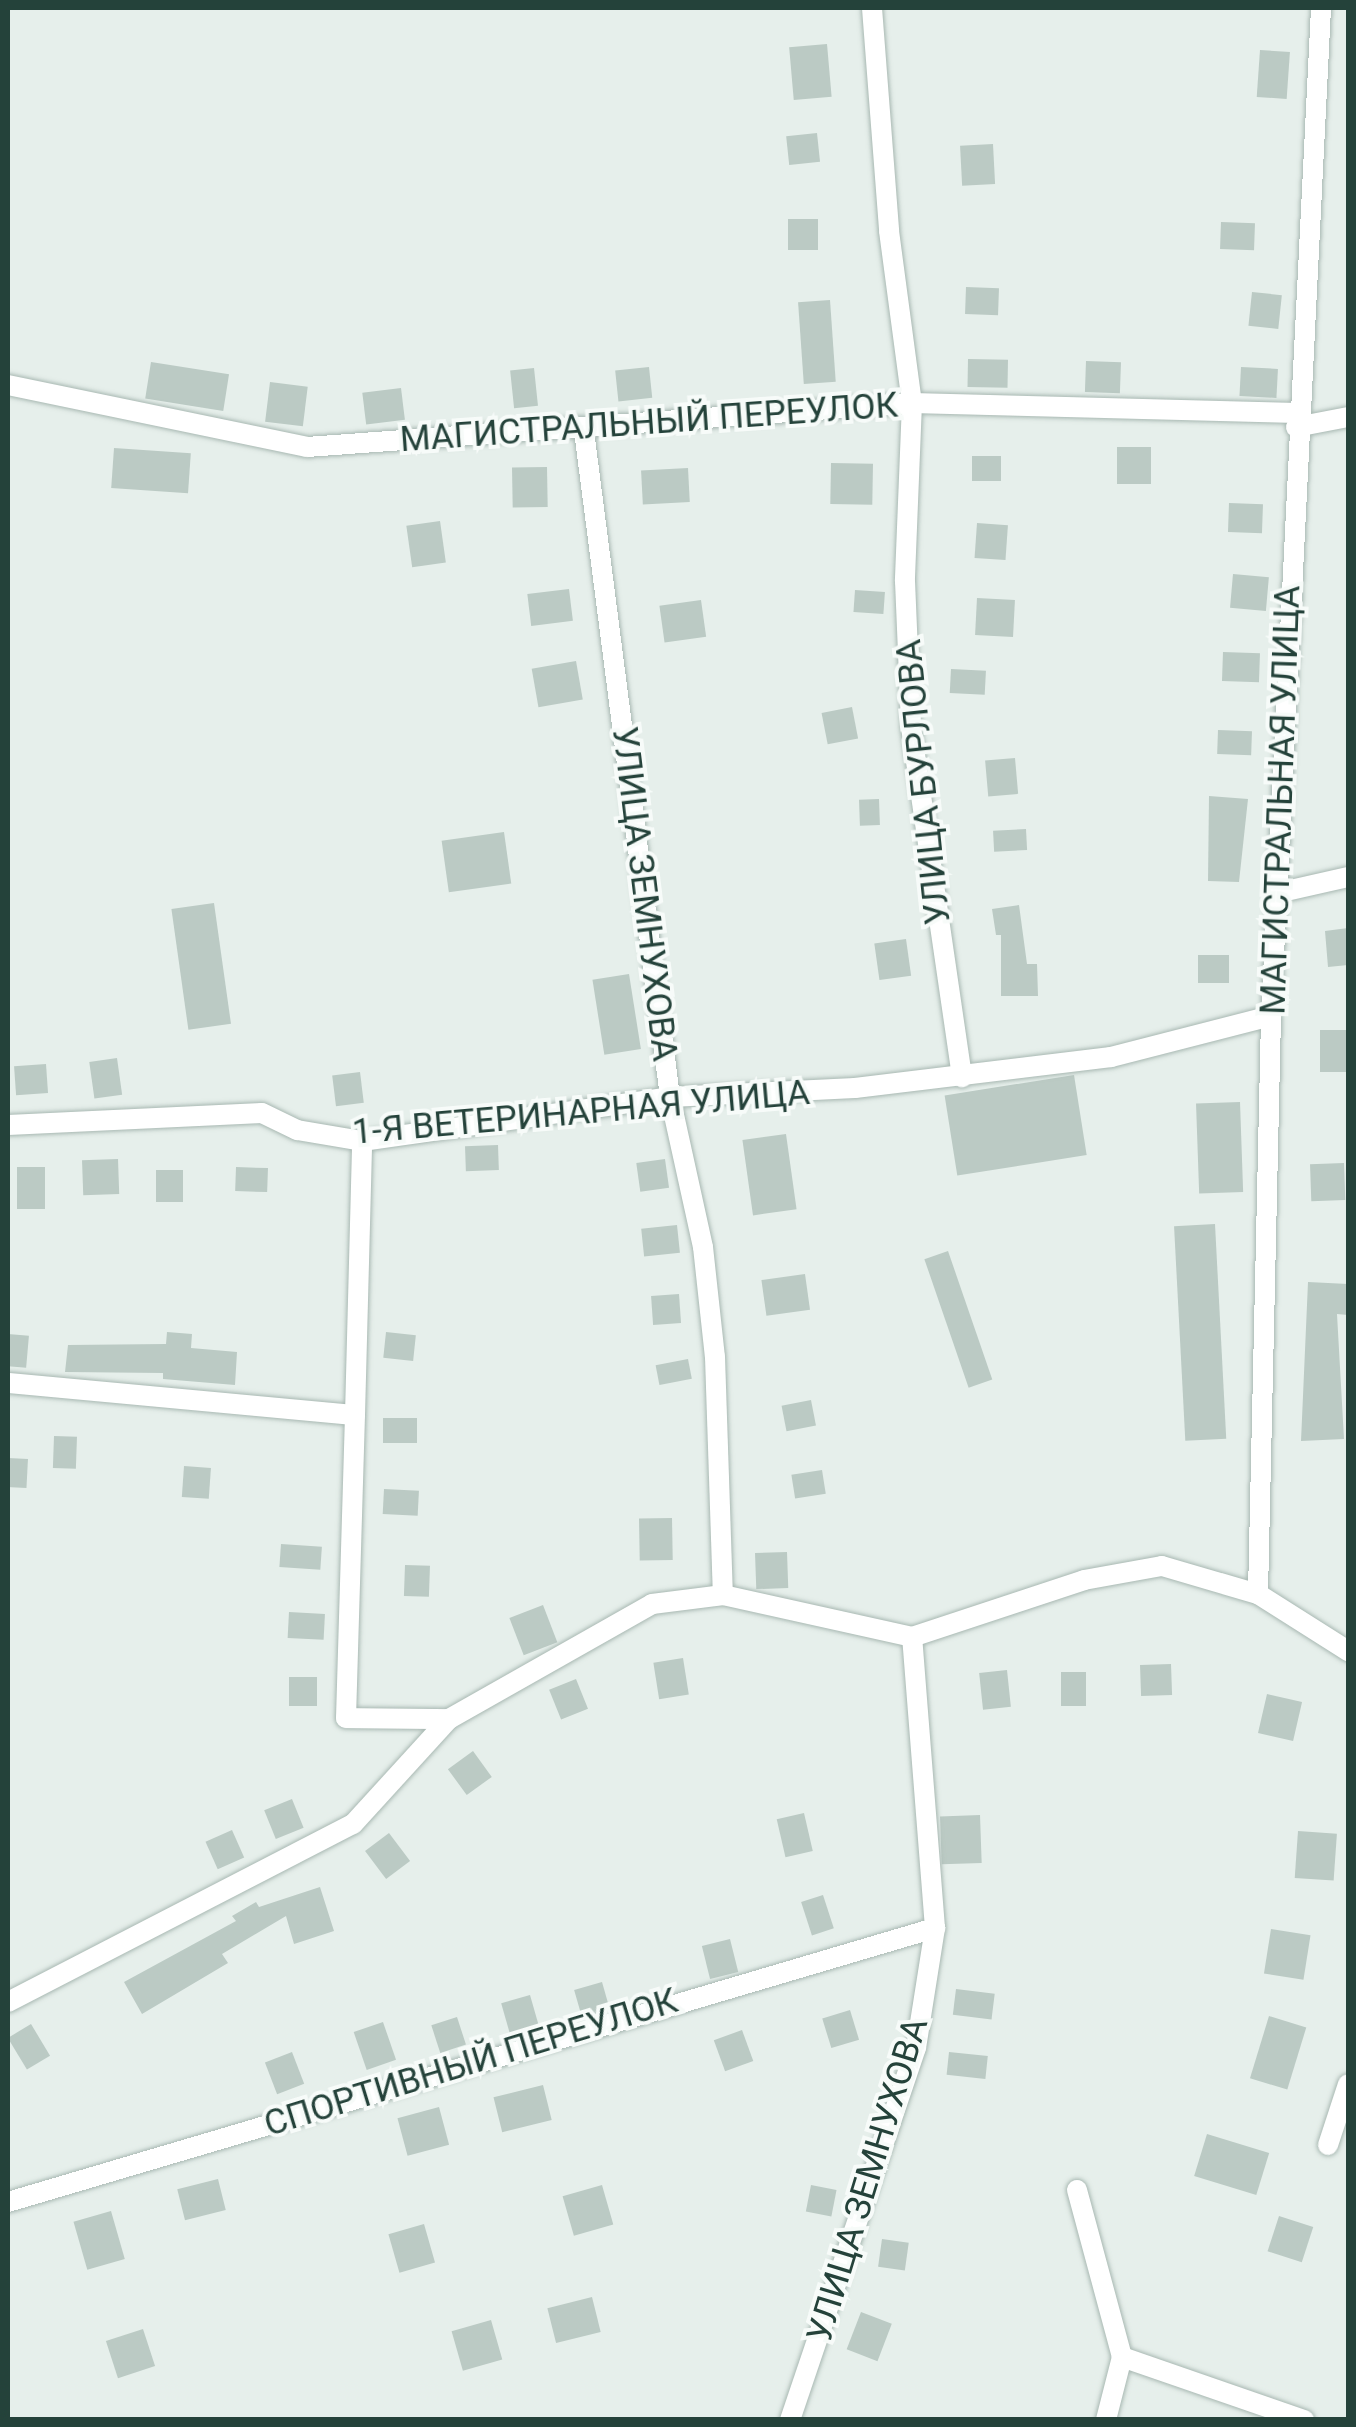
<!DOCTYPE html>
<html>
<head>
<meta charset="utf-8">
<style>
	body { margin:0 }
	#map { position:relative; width:1356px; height:2427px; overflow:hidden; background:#e6efeb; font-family:Roboto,sans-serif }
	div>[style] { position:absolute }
	.building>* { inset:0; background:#bbcac4; transform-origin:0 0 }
	.roads { filter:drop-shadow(0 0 2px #a8b8b2) drop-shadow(0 0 2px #a8b8b2) }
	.street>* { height:20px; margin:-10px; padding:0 10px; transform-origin:10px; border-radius:10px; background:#fff }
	span { translate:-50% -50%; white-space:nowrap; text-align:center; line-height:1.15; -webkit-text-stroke:8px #f7fbf9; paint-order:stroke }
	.street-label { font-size:35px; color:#24423a }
	.frame { position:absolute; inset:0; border:10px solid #24423a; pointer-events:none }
</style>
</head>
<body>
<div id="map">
	<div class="building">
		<div style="left:827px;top:44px;width:53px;height:38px;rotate:85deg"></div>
		<div style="left:1260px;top:50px;width:30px;height:47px;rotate:4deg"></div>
		<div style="left:817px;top:133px;width:29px;height:31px;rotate:84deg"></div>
		<div style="left:993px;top:144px;width:40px;height:33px;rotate:87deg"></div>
		<div style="left:788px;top:219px;width:30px;height:31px"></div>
		<div style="left:1221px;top:222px;width:34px;height:27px;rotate:2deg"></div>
		<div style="left:966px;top:287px;width:33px;height:27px;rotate:2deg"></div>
		<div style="left:1252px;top:292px;width:30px;height:34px;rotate:6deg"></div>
		<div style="left:830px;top:300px;width:82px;height:32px;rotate:86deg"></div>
		<div style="left:968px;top:359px;width:40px;height:28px;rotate:1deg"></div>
		<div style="left:1086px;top:361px;width:35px;height:31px;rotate:2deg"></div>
		<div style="left:151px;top:362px;width:79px;height:37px;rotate:9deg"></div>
		<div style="left:649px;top:367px;width:31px;height:34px;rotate:84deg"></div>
		<div style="left:1241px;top:367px;width:37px;height:29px;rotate:3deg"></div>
		<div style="left:534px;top:368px;width:38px;height:24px;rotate:84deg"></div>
		<div style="left:270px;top:382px;width:38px;height:40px;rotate:7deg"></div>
		<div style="left:401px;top:388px;width:32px;height:39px;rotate:83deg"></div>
		<div style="left:1117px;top:447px;width:34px;height:37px"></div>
		<div style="left:114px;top:448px;width:77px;height:40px;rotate:4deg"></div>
		<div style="left:972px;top:456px;width:29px;height:25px"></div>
		<div style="left:831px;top:463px;width:42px;height:41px;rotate:1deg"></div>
		<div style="left:547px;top:467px;width:40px;height:35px;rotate:89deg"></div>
		<div style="left:688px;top:468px;width:34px;height:47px;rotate:87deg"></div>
		<div style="left:1229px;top:503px;width:34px;height:29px;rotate:2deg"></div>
		<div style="left:440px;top:521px;width:42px;height:34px;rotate:82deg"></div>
		<div style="left:977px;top:523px;width:31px;height:35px;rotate:4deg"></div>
		<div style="left:1233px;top:574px;width:36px;height:34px;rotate:5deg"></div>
		<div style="left:569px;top:589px;width:32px;height:42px;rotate:83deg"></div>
		<div style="left:855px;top:590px;width:30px;height:22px;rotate:4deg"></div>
		<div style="left:977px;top:598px;width:38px;height:37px;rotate:3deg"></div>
		<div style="left:701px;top:600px;width:37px;height:42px;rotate:82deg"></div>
		<div style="left:1223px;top:652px;width:37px;height:29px;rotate:2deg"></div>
		<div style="left:576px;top:661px;width:39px;height:45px;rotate:80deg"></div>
		<div style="left:951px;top:669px;width:35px;height:24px;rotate:3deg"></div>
		<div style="left:852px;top:707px;width:32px;height:31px;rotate:79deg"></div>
		<div style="left:1218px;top:730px;width:34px;height:24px;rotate:2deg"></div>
		<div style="left:1015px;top:758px;width:36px;height:30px;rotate:85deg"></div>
		<div style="clip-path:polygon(1209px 796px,1248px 799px,1239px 882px,1208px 881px)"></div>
		<div style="left:879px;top:799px;width:26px;height:20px;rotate:88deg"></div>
		<div style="left:1026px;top:829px;width:21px;height:33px;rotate:87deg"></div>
		<div style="left:504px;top:832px;width:52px;height:63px;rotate:82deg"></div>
		<div style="left:214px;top:903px;width:122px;height:43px;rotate:82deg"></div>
		<div style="clip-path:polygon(1019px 905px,1027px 964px,1037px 964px,1038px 996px,1001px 996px,1001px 935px,996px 935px,992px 909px)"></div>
		<div style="clip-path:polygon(1348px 928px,1348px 965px,1328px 967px,1325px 931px)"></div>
		<div style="left:906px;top:939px;width:37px;height:32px;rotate:82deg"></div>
		<div style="left:1198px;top:955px;width:31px;height:28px"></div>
		<div style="left:629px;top:974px;width:76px;height:37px;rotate:81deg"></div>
		<div style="left:1320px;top:1030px;width:28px;height:42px"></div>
		<div style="left:117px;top:1058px;width:37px;height:28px;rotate:82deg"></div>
		<div style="left:46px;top:1064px;width:29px;height:32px;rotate:86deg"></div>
		<div style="left:360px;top:1072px;width:31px;height:28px;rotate:83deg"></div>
		<div style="left:1074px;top:1075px;width:81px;height:131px;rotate:81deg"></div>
		<div style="left:1240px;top:1102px;width:90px;height:44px;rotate:88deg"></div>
		<div style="left:786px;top:1134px;width:76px;height:44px;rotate:82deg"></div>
		<div style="left:498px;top:1145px;width:25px;height:33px;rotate:88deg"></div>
		<div style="left:118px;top:1159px;width:35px;height:36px;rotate:88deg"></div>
		<div style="left:665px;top:1159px;width:29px;height:29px;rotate:82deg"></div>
		<div style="left:1344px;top:1163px;width:37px;height:34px;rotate:88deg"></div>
		<div style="left:17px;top:1167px;width:28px;height:42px"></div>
		<div style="left:236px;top:1167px;width:32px;height:24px;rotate:2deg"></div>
		<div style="left:156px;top:1170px;width:27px;height:32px"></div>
		<div style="left:1215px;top:1224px;width:215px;height:41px;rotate:87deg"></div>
		<div style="left:677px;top:1225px;width:28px;height:36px;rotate:84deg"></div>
		<div style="left:948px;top:1251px;width:136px;height:25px;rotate:71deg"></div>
		<div style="left:805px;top:1274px;width:36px;height:44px;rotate:82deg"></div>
		<div style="clip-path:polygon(1308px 1282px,1348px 1284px,1348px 1315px,1337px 1314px,1344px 1439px,1301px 1441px)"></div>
		<div style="left:679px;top:1294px;width:29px;height:28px;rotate:86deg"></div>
		<div style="clip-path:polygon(167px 1332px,192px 1334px,191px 1348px,237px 1352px,235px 1385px,163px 1379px,163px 1373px,65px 1372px,68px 1345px,166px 1344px)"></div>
		<div style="left:386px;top:1332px;width:30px;height:26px;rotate:6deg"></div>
		<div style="left:8px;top:1334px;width:21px;height:32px;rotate:5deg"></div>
		<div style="left:688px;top:1359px;width:20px;height:33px;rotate:79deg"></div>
		<div style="left:811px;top:1400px;width:26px;height:30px;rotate:79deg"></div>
		<div style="left:383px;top:1418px;width:34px;height:25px"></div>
		<div style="left:54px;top:1436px;width:23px;height:32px;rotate:2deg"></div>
		<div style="left:8px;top:1458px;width:20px;height:29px;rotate:3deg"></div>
		<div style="left:184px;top:1466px;width:27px;height:31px;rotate:4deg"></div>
		<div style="left:822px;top:1470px;width:24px;height:31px;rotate:81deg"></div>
		<div style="left:384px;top:1489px;width:35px;height:25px;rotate:3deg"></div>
		<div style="left:672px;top:1518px;width:42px;height:33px;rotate:89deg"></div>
		<div style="left:281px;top:1544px;width:41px;height:23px;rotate:4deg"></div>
		<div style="left:787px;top:1552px;width:36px;height:32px;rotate:88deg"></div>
		<div style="left:405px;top:1565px;width:25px;height:31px;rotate:2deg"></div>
		<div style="left:543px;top:1605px;width:40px;height:36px;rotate:69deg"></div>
		<div style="left:289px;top:1612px;width:36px;height:26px;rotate:3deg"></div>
		<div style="left:683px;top:1658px;width:37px;height:30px;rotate:81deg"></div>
		<div style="left:1171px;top:1664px;width:31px;height:31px;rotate:88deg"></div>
		<div style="left:1007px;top:1670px;width:37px;height:28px;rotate:84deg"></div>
		<div style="left:1061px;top:1672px;width:25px;height:34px"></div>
		<div style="left:289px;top:1677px;width:28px;height:29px"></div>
		<div style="left:576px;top:1679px;width:32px;height:29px;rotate:68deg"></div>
		<div style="left:1267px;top:1694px;width:36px;height:40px;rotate:13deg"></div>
		<div style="left:473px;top:1751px;width:32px;height:31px;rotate:54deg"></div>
		<div style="left:292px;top:1799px;width:31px;height:30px;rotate:68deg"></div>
		<div style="left:804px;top:1813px;width:39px;height:28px;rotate:77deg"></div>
		<div style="left:980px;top:1815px;width:48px;height:40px;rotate:88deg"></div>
		<div style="left:232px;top:1830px;width:30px;height:29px;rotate:66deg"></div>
		<div style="left:1298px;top:1831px;width:39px;height:47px;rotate:4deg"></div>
		<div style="left:389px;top:1833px;width:35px;height:30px;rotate:53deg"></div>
		<div style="clip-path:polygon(320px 1887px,334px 1931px,294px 1944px,286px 1916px,222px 1954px,228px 1963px,142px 2014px,124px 1982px,236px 1921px,232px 1916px,256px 1902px,259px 1907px)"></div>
		<div style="left:823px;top:1895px;width:35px;height:23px;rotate:72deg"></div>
		<div style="left:1271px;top:1929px;width:40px;height:45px;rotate:9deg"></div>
		<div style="left:730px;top:1939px;width:34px;height:29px;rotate:76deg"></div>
		<div style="left:602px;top:1982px;width:29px;height:29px;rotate:74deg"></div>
		<div style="left:956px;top:1989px;width:39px;height:26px;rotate:7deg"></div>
		<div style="left:530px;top:1995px;width:33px;height:30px;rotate:74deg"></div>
		<div style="left:850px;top:2010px;width:31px;height:29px;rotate:73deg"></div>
		<div style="left:1269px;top:2016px;width:39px;height:65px;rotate:17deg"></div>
		<div style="left:457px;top:2017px;width:29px;height:27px;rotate:72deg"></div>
		<div style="left:383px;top:2022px;width:40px;height:31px;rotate:71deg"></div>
		<div style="left:31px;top:2024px;width:37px;height:27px;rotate:59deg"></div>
		<div style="left:742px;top:2030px;width:33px;height:30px;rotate:70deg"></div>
		<div style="left:292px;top:2052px;width:34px;height:29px;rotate:69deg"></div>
		<div style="left:949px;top:2052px;width:39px;height:23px;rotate:6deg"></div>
		<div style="left:543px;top:2085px;width:36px;height:51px;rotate:76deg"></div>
		<div style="left:439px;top:2107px;width:39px;height:43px;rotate:75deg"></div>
		<div style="left:1207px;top:2134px;width:65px;height:44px;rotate:17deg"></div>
		<div style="left:218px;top:2179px;width:32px;height:42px;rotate:76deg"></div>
		<div style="left:602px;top:2185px;width:41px;height:41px;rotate:74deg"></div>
		<div style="left:811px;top:2185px;width:26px;height:27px;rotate:11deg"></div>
		<div style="left:111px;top:2211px;width:50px;height:39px;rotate:74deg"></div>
		<div style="left:1279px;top:2216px;width:36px;height:37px;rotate:18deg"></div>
		<div style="left:424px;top:2224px;width:40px;height:37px;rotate:74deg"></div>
		<div style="left:882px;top:2239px;width:27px;height:28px;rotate:8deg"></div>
		<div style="left:592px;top:2297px;width:36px;height:46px;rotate:76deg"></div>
		<div style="left:861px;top:2312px;width:33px;height:40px;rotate:21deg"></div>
		<div style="left:491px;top:2320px;width:41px;height:41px;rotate:74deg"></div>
		<div style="left:143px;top:2329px;width:39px;height:39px;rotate:72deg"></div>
	</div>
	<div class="roads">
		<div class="street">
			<div style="left:872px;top:8px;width:224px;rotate:85.6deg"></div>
			<div style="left:889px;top:231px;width:174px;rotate:82.4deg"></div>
			<div style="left:912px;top:403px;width:178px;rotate:92.3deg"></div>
			<div style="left:905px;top:581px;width:146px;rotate:87.6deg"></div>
			<div style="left:911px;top:727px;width:354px;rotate:81.7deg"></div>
			<div style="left:8px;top:385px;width:305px;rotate:11.7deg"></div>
			<div style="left:307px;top:447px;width:607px;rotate:-4.16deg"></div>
			<div style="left:912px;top:403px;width:385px;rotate:1.5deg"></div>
			<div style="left:1296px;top:427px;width:53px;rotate:-10.9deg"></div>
			<div style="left:584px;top:431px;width:672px;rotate:82.64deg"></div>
			<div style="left:670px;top:1097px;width:154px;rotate:77.6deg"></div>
			<div style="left:703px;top:1247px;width:111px;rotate:83.8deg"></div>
			<div style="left:715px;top:1357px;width:238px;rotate:88.1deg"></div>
			<div style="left:1277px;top:893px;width:73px;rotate:-12.7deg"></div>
			<div style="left:8px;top:1125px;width:254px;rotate:-2.7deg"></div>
			<div style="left:262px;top:1113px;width:39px;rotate:26deg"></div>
			<div style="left:297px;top:1130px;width:66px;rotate:9.6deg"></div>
			<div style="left:362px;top:1141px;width:311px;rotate:-8.1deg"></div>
			<div style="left:670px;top:1097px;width:185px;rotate:-2.8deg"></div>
			<div style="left:855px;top:1088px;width:258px;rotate:-6.9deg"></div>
			<div style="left:1111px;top:1057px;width:165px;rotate:-14.4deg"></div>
			<div style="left:8px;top:1383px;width:348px;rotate:5.3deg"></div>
			<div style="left:355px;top:1415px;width:303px;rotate:91.7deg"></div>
			<div style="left:346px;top:1718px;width:103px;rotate:0.6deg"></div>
			<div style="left:355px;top:1415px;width:274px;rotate:-88.5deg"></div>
			<div style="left:1258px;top:1594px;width:578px;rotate:-88.71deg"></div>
			<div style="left:1271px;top:1016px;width:1009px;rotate:-87.16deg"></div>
			<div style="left:8px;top:2002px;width:388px;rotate:-27.3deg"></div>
			<div style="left:353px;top:1824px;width:142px;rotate:-47.6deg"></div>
			<div style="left:449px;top:1719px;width:233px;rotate:-29.5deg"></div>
			<div style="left:652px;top:1604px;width:72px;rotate:-7.2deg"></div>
			<div style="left:723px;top:1595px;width:194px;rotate:12.5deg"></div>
			<div style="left:912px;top:1637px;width:181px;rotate:-18.3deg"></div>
			<div style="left:1084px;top:1580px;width:79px;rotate:-10.2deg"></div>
			<div style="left:1162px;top:1566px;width:100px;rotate:16.3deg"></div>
			<div style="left:1258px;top:1594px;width:107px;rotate:32.3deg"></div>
			<div style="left:1328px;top:2145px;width:64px;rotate:-71.8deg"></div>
			<div style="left:1077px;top:2190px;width:173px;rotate:74.9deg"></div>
			<div style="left:1122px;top:2357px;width:65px;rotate:104.3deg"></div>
			<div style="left:8px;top:2202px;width:967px;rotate:-16.47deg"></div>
			<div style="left:1122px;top:2357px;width:193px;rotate:19.1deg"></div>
			<div style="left:790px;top:2420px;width:393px;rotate:-71.3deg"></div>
			<div style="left:916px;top:2048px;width:121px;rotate:-81deg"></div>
			<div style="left:935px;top:1928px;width:292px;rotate:-94.5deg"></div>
		</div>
	</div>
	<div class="street-label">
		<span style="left:649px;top:423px;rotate:-4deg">МАГИСТРАЛЬНЫЙ ПЕРЕУЛОК</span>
		<span style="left:924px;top:782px;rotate:-96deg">УЛИЦА БУРЛОВА</span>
		<span style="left:1281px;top:800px;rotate:-88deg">МАГИСТРАЛЬНАЯ УЛИЦА</span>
		<span style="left:644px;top:894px;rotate:83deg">УЛИЦА ЗЕМНУХОВА</span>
		<span style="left:581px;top:1113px;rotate:-5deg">1-Я ВЕТЕРИНАРНАЯ УЛИЦА</span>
		<span style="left:471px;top:2063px;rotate:-17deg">СПОРТИВНЫЙ ПЕРЕУЛОК</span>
		<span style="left:868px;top:2180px;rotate:-73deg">УЛИЦА ЗЕМНУХОВА</span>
	</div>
	<div class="frame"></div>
</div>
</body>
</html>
